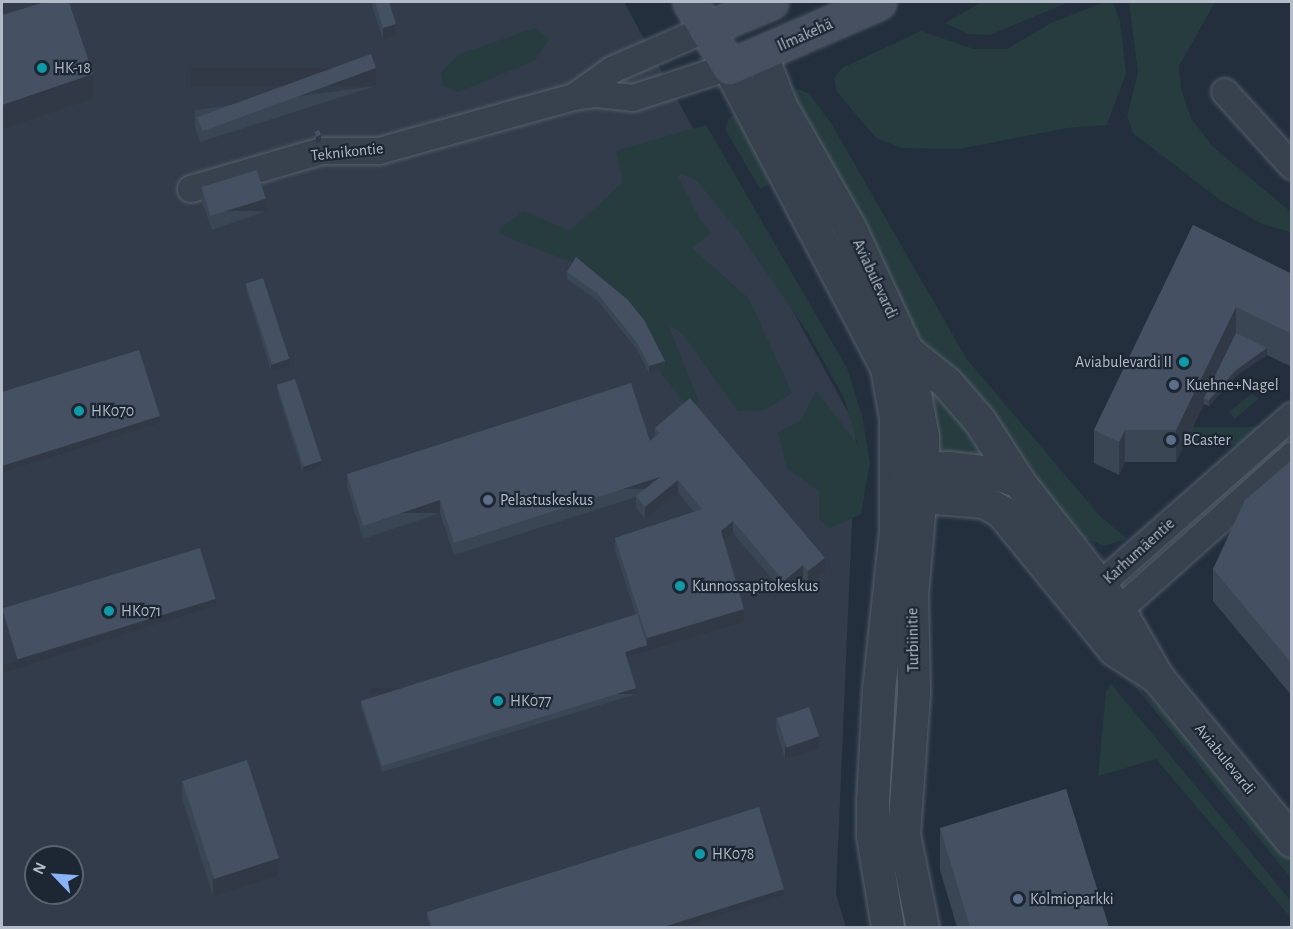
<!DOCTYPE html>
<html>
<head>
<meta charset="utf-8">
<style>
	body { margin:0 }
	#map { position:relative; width:1293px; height:929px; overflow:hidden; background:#242f3e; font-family:"Alegreya Sans",sans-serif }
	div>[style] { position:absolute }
	.airport>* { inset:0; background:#323c4b }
	.green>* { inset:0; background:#263c3f; transform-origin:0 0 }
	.roads { filter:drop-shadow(0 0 2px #565f6c) drop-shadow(0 0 2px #565f6c) }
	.minor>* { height:26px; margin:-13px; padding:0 13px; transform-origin:13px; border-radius:13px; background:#38414e }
	.tertiary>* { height:32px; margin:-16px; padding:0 16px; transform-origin:16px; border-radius:16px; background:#38414e }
	.secondary>* { height:33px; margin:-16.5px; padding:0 16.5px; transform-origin:16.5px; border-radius:16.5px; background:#465061 }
	.wall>* { inset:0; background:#3b4654 }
	.shaded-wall>* { inset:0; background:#303945; transform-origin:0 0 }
	.building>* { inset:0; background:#455162; transform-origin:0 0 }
	.dots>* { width:16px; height:16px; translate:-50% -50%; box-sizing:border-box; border:3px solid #1d2633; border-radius:50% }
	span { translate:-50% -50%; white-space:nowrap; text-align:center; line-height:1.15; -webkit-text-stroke:4.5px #1d2633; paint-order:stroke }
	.street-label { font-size:16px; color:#b4bcc9 }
	.poi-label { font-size:16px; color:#b4bcc9 }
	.left { translate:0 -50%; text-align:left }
	.right { translate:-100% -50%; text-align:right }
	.frame { position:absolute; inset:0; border:3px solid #b4bcc9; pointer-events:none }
	.north { position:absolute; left:24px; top:845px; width:60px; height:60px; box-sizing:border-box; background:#1d2633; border:2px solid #59626f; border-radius:50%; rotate:295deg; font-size:16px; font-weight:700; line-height:24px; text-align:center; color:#b4bcc9 }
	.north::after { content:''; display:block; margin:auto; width:21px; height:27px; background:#8ab4f8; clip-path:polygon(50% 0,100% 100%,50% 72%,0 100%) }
</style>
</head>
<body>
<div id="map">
	<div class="airport">
		<div style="clip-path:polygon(evenodd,2px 2px,624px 2px,856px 427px,836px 894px,846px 927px,2px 928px,2px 2px,36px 857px,72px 857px,72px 893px,36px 893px,36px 857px)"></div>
	</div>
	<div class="green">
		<div style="clip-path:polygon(982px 2px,1069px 2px,990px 35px,969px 34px,945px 23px)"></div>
		<div style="clip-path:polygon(1105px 2px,1113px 2px,1120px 22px,1126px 73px,1107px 125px,1067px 128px,959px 149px,902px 148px,876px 138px,837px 92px,834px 78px,842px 68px,921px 31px,974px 49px,1007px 49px,1051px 23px)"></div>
		<div style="clip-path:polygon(1129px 2px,1215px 2px,1179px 66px,1181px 89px,1191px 118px,1212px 146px,1291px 212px,1291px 232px,1262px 224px,1220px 200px,1133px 133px,1127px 117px,1138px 72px)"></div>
		<div style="clip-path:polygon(535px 28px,549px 39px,534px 61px,458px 92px,443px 85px,441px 72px,458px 55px)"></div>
		<div style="clip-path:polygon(799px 89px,809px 94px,831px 123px,966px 358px,1099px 515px,1127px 539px,1104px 546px,1084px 538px,927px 356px,799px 113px,792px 92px)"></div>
		<div style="clip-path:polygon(739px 112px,770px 184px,760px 189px,725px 129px,729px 118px)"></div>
		<div style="clip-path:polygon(706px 125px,847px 368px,862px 416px,870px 462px,861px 514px,830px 528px,819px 519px,819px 491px,787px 468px,778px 433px,801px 420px,816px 391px,858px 445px,844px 398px,808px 333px,741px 235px,698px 182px,682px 174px,678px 176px,698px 217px,711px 233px,692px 248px,749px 299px,792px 393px,765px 410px,738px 411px,682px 333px,668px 324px,699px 402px,690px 410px,576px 264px,500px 234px,501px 228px,524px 211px,570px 231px,623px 182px,616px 151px)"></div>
		<div style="clip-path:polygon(926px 381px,994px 458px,938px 461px)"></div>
		<div style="clip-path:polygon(1251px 394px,1259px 398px,1235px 419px,1229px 412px)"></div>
		<div style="left:1291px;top:427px;width:17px;height:176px;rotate:90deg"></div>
		<div style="clip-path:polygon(1128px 678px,1185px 732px,1291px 859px,1291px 878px)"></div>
		<div style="clip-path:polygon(1111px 684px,1291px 901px,1291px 918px,1156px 759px,1098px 776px,1106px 691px)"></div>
	</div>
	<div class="roads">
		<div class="minor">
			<div style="left:1225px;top:92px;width:100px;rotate:47.8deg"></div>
			<div style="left:574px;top:97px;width:47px;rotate:-35.4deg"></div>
			<div style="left:612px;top:70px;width:103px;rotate:-23.6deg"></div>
			<div style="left:191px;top:189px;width:136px;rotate:-16.2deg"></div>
			<div style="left:322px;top:151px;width:57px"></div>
			<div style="left:379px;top:151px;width:202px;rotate:-15.5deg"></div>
			<div style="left:574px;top:97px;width:22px;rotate:-8deg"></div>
			<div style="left:596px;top:94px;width:37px;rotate:6deg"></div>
			<div style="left:633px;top:98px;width:101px;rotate:-17.9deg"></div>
			<div style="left:1093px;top:604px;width:22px;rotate:-68deg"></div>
			<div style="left:1101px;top:584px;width:254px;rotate:-41.3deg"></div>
			<div style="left:1099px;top:613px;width:20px;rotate:-9deg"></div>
			<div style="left:1119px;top:610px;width:232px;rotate:-41.7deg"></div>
		</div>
		<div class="tertiary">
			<div style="left:761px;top:54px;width:56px;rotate:69deg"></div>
			<div style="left:781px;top:106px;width:140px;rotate:60.5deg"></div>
			<div style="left:850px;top:228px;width:136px;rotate:65.1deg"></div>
			<div style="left:907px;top:351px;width:51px;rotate:38.7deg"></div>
			<div style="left:947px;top:383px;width:50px;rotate:49deg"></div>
			<div style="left:980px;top:421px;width:72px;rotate:57.4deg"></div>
			<div style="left:1019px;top:482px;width:162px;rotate:52deg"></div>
			<div style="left:1119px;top:610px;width:78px;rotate:60.2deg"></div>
			<div style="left:1158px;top:678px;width:211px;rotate:50.6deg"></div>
			<div style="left:729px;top:67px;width:340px;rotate:62.3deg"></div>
			<div style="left:887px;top:368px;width:51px;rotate:79.8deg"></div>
			<div style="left:896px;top:418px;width:113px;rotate:90deg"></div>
			<div style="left:896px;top:531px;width:161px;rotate:96.1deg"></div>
			<div style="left:879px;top:691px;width:110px;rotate:93.1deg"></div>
			<div style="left:873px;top:801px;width:35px;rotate:90deg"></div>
			<div style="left:873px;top:836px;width:93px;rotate:80.7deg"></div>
			<div style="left:907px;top:351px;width:87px;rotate:79.5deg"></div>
			<div style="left:923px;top:437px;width:32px;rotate:90deg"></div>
			<div style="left:923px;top:469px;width:127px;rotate:95deg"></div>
			<div style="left:912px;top:596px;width:98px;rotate:88.8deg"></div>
			<div style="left:914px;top:694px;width:141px;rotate:94.1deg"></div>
			<div style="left:904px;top:835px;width:95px;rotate:78.5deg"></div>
			<div style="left:904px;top:479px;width:21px;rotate:-28deg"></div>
			<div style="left:923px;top:469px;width:26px;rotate:-2deg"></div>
			<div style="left:949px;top:468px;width:49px;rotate:7deg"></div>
			<div style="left:998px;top:474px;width:22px;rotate:21deg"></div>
			<div style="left:904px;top:485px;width:22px;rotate:32deg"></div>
			<div style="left:923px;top:497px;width:61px;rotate:4.7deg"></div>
			<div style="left:984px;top:502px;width:21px;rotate:29deg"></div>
			<div style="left:1002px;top:512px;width:178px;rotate:50.7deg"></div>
			<div style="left:1115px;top:650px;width:48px;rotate:33deg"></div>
		</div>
		<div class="secondary">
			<div style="left:690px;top:2px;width:76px;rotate:59deg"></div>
			<div style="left:729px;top:67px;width:163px;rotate:-23.4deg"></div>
			<div style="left:706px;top:29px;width:70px;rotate:-22.6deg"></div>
		</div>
	</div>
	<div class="wall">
		<div style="clip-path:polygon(371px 2px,389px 2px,396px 36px,383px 40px)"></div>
		<div style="clip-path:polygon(376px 86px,200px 142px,195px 128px,195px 110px)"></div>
		<div style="clip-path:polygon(202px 189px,266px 211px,212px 230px,202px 202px)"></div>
		<div style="clip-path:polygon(1193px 225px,1292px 274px,1292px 367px,1267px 355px,1236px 376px,1209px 406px,1204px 404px,1176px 462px,1125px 462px,1119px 475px,1094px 463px,1094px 430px)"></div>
		<div style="clip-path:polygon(576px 257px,665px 368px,649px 373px,638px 351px,598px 301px,567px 279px,567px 272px)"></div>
		<div style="clip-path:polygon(246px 283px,289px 366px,271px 371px,246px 289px)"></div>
		<div style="clip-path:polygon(277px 384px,321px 467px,303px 473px,277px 391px)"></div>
		<div style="clip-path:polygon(655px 428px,825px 571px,808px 584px,803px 578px,784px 593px,733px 533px,724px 541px,744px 622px,626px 658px,636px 694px,382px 772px,361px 707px,361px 701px,636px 615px,615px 550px,615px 538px,694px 512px,678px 492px,645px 519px,636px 508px,636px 497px,454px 555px,440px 513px,363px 539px,347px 486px,347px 474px,650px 441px,655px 436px)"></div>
		<div style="clip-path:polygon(1292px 460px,1292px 696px,1213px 601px,1213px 569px)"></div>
		<div style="clip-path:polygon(776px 717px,819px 749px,785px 759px,776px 729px)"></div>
		<div style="clip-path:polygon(182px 780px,278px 876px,213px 896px,182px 798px)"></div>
		<div style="clip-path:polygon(940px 828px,1109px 927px,957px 927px,940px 870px)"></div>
		<div style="clip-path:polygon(784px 895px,683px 927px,430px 927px,427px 918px,427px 912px)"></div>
	</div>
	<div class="shaded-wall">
		<div style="clip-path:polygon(396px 24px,396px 36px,383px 40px,383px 28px)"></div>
		<div style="left:376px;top:68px;width:18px;height:185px;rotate:90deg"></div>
		<div style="clip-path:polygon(93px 74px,93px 98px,2px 129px,2px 105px)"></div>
		<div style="clip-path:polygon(321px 135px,321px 142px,316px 143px,316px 137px)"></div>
		<div style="left:266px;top:199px;width:12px;height:57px;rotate:90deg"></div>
		<div style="clip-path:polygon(1236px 307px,1236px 339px,1204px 398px,1204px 404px,1176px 462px,1176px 430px)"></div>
		<div style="clip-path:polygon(1267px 348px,1267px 355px,1236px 376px,1209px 406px,1209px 400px,1236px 370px)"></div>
		<div style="clip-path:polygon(289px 359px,289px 366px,271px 371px,271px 365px)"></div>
		<div style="clip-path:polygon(665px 361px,665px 368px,649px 373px,649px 366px)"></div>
		<div style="clip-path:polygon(160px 416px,160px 423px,2px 472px,2px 466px)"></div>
		<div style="clip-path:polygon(1125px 430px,1125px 462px,1119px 475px,1119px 442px)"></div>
		<div style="clip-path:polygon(321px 461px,321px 467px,303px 473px,303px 466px)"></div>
		<div style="left:660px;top:477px;width:12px;height:216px;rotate:90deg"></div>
		<div style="clip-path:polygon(678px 480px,678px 492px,645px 519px,645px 507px)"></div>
		<div style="left:440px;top:500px;width:13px;height:81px;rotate:90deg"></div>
		<div style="clip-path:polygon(733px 521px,733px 533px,721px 543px,721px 531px)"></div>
		<div style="clip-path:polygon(825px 558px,825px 571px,808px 584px,808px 571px)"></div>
		<div style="clip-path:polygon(803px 565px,803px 578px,784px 593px,784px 581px)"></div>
		<div style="clip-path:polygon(216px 599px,216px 605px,2px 673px,2px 666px)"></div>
		<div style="clip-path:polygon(744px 609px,744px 622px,625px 658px,625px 652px,647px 645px,647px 638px)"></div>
		<div style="left:636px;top:688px;width:6px;height:266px;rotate:90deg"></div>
		<div style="clip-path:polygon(819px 736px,819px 749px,785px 759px,785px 747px)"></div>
		<div style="clip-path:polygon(278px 858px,278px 876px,213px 896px,213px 878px)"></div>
		<div style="clip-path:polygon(784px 889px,784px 895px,683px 927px,663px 927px)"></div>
	</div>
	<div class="building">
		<div style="clip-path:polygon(45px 2px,69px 2px,93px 74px,2px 105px,2px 15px)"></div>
		<div style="clip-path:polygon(375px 2px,389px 2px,396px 24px,383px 28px)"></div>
		<div style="left:371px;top:54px;width:15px;height:185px;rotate:70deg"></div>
		<div style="left:319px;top:130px;width:5px;height:5px;rotate:68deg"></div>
		<div style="left:257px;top:170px;width:30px;height:58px;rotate:73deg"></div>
		<div style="clip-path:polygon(1193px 225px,1292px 274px,1292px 334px,1236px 307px,1176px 430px,1125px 430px,1119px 442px,1094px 430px)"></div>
		<div style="clip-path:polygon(576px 257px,628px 300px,644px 320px,665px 361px,649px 366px,638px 344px,598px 294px,567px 272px)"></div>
		<div style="left:263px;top:278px;width:85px;height:18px;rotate:72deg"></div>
		<div style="clip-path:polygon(1236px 333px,1267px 348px,1236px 370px,1209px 400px,1204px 398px)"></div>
		<div style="clip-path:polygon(139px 350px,160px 416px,2px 466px,2px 392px)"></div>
		<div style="left:295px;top:379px;width:86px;height:19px;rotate:72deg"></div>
		<div style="clip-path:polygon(631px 383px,650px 441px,660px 433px,655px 428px,690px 398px,825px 558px,808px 571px,803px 565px,784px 581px,733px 521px,721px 531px,744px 609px,647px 638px,615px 538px,702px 509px,678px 480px,645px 507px,636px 496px,660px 477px,454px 543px,440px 500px,363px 526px,347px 474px)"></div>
		<div style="clip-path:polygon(1292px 460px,1292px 664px,1213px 569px,1245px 500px)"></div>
		<div style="left:200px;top:548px;width:53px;height:207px;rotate:73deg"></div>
		<div style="clip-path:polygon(637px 614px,647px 645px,625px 652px,636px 688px,382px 766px,361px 701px)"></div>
		<div style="left:809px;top:707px;width:31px;height:34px;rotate:71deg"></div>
		<div style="left:247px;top:760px;width:103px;height:68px;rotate:72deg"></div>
		<div style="clip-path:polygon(1066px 789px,1109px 927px,970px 927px,940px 828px)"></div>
		<div style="clip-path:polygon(759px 807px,784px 889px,663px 927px,432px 927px,427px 912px)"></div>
	</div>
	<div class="dots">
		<div style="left:42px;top:68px;background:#0f9aa8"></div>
		<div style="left:1184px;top:362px;background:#0f9aa8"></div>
		<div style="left:1174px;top:385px;background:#5c6f8a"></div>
		<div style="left:79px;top:411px;background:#0f9aa8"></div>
		<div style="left:1171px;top:440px;background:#5c6f8a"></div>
		<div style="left:488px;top:500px;background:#5c6f8a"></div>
		<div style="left:680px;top:586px;background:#0f9aa8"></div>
		<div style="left:109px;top:611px;background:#0f9aa8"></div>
		<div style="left:498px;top:701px;background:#0f9aa8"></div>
		<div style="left:700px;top:854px;background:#0f9aa8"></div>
		<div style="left:1018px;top:899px;background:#5c6f8a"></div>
	</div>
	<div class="street-label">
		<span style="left:805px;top:35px;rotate:-24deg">Ilmakehä</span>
		<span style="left:347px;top:152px;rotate:-6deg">Teknikontie</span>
		<span style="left:875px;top:279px;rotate:65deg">Aviabulevardi</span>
		<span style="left:1139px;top:551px;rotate:-42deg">Karhumäentie</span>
		<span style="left:913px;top:640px;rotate:-91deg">Turbiinitie</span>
		<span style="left:1225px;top:759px;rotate:51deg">Aviabulevardi</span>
	</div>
	<div class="poi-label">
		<span class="left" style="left:54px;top:68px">HK-18</span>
		<span class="right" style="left:1172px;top:362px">Aviabulevardi II</span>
		<span class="left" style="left:1186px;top:385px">Kuehne+Nagel</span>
		<span class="left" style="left:91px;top:411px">HK070</span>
		<span class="left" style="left:1183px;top:440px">BCaster</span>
		<span class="left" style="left:500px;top:500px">Pelastuskeskus</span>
		<span class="left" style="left:692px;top:586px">Kunnossapitokeskus</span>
		<span class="left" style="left:121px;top:611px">HK071</span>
		<span class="left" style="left:510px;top:701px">HK077</span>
		<span class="left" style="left:712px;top:854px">HK078</span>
		<span class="left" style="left:1030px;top:899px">Kolmioparkki</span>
	</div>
	<div class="frame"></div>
	<div class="north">N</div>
</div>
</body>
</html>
